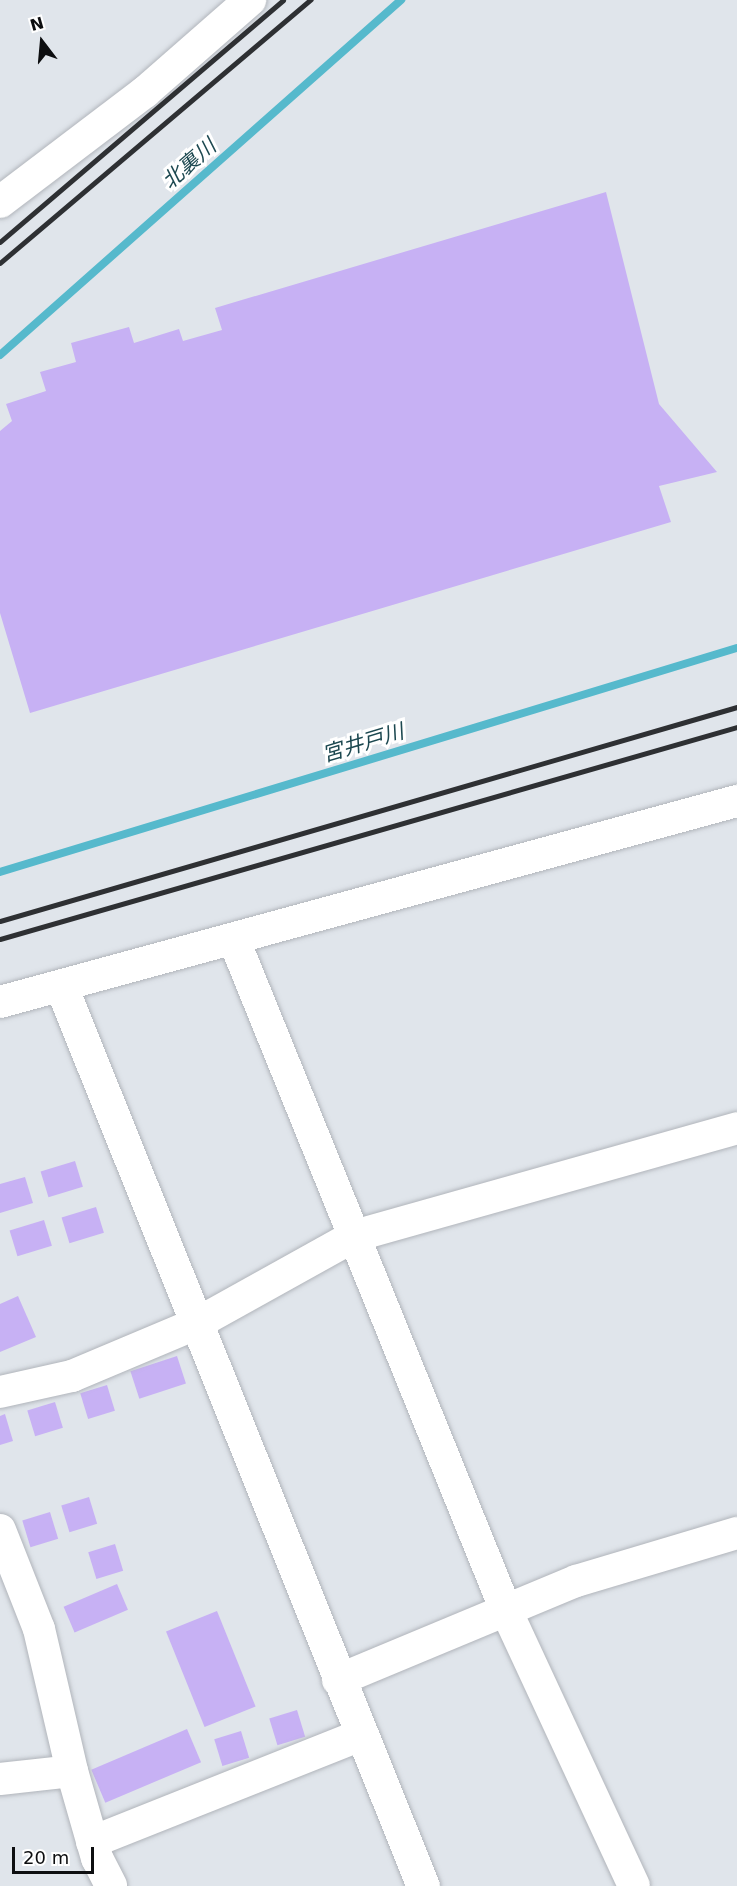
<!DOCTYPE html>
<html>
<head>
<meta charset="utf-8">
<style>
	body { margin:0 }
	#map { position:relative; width:737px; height:1886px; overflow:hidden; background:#e0e5eb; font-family:"DejaVu Sans","Noto Sans JP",sans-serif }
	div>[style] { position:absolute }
	.stream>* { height:8px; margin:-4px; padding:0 4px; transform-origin:4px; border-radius:4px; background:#56b9cc }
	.building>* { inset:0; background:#c7b1f4; transform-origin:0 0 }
	.roads { filter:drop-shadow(0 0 2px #b1b5bb) drop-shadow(0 0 2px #b1b5bb) }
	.minor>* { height:32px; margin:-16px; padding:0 16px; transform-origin:16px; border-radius:16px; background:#fff }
	.tertiary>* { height:33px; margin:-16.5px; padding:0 16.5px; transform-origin:16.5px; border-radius:16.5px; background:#fff }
	.rail>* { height:4.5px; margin:-2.25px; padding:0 2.25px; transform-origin:2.25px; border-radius:2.25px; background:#2e3033 }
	span { translate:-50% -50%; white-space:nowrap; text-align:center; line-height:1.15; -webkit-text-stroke:6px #fff; paint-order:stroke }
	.water-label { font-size:21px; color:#1c4850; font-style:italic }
	.north { position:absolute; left:12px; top:12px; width:60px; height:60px; -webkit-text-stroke:4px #fff; paint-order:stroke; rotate:344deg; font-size:16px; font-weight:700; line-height:24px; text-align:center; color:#0d0e10 }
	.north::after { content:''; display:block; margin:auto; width:21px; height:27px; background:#0d0e10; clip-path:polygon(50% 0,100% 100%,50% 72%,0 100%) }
	.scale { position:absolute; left:12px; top:1847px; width:82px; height:27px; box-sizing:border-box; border:3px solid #0d0e10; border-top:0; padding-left:8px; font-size:18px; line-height:21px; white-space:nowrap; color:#0d0e10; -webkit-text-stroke:4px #fff; paint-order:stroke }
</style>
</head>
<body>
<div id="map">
	<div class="stream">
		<div style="left:0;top:355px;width:536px;rotate:-41.52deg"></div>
		<div style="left:0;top:872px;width:770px;rotate:-16.91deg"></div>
	</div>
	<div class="building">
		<div style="clip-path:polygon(606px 192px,659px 404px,717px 472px,659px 486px,671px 522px,30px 713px,0 613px,0 431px,12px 421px,6px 404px,46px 391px,40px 372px,76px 362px,71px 343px,129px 327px,134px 343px,179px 329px,183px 341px,222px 330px,215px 308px)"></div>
		<div style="left:75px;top:1161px;width:27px;height:36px;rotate:73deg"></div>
		<div style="clip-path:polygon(25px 1177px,33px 1203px,0 1213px,0 1184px)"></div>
		<div style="left:96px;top:1207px;width:27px;height:36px;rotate:73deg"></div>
		<div style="left:44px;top:1220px;width:27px;height:36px;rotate:73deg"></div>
		<div style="clip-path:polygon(18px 1296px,36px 1337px,0 1352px,0 1304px)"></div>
		<div style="left:177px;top:1356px;width:29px;height:49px;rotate:72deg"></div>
		<div style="left:107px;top:1385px;width:27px;height:28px;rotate:73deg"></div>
		<div style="left:55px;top:1402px;width:27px;height:29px;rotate:73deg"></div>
		<div style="clip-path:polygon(5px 1414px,13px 1441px,0 1445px,0 1416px)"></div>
		<div style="left:89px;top:1497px;width:28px;height:29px;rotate:73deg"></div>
		<div style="left:50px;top:1512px;width:28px;height:29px;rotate:73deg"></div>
		<div style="left:115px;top:1544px;width:28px;height:28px;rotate:73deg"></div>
		<div style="left:117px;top:1584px;width:28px;height:58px;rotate:67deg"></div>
		<div style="left:217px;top:1611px;width:103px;height:55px;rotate:68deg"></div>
		<div style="left:297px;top:1710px;width:28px;height:29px;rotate:73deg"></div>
		<div style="left:187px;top:1729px;width:36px;height:104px;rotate:67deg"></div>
		<div style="left:241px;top:1731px;width:28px;height:28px;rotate:73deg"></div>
	</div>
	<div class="roads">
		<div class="minor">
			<div style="left:0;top:202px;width:182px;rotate:-37.2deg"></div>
			<div style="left:145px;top:92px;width:140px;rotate:-41.2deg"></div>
			<div style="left:234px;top:940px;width:721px;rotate:67.92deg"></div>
			<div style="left:505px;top:1608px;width:306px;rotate:65.1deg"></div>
			<div style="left:0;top:1002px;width:764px;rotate:-15.26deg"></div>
			<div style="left:0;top:1392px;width:74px;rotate:-12.5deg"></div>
			<div style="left:72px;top:1376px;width:134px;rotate:-22.8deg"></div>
			<div style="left:196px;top:1324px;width:181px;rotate:-29.1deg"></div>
			<div style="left:354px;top:1236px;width:398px;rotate:-15.7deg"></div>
			<div style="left:0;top:1530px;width:106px;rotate:68.5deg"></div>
			<div style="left:39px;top:1629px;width:146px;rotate:76.9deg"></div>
			<div style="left:72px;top:1771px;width:91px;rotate:74deg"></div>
			<div style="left:97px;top:1858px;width:31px;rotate:63deg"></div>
			<div style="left:338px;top:1680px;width:258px;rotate:-22.6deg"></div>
			<div style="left:576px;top:1581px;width:168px;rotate:-16.6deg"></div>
			<div style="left:0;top:1779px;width:72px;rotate:-6.3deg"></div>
			<div style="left:92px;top:1842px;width:289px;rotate:-21.7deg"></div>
		</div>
		<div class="tertiary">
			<div style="left:61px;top:986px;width:970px;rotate:68.09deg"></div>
		</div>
	</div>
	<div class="rail">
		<div style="left:0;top:242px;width:372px;rotate:-40.5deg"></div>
		<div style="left:0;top:263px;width:407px;rotate:-40.3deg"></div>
		<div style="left:0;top:921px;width:767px;rotate:-16.19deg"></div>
		<div style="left:0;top:939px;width:767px;rotate:-16.05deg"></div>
	</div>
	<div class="water-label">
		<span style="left:189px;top:164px;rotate:-41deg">北裏川</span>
		<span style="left:363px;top:743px;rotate:-17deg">宮井戸川</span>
	</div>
	<div class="north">N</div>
	<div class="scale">20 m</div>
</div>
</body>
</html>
